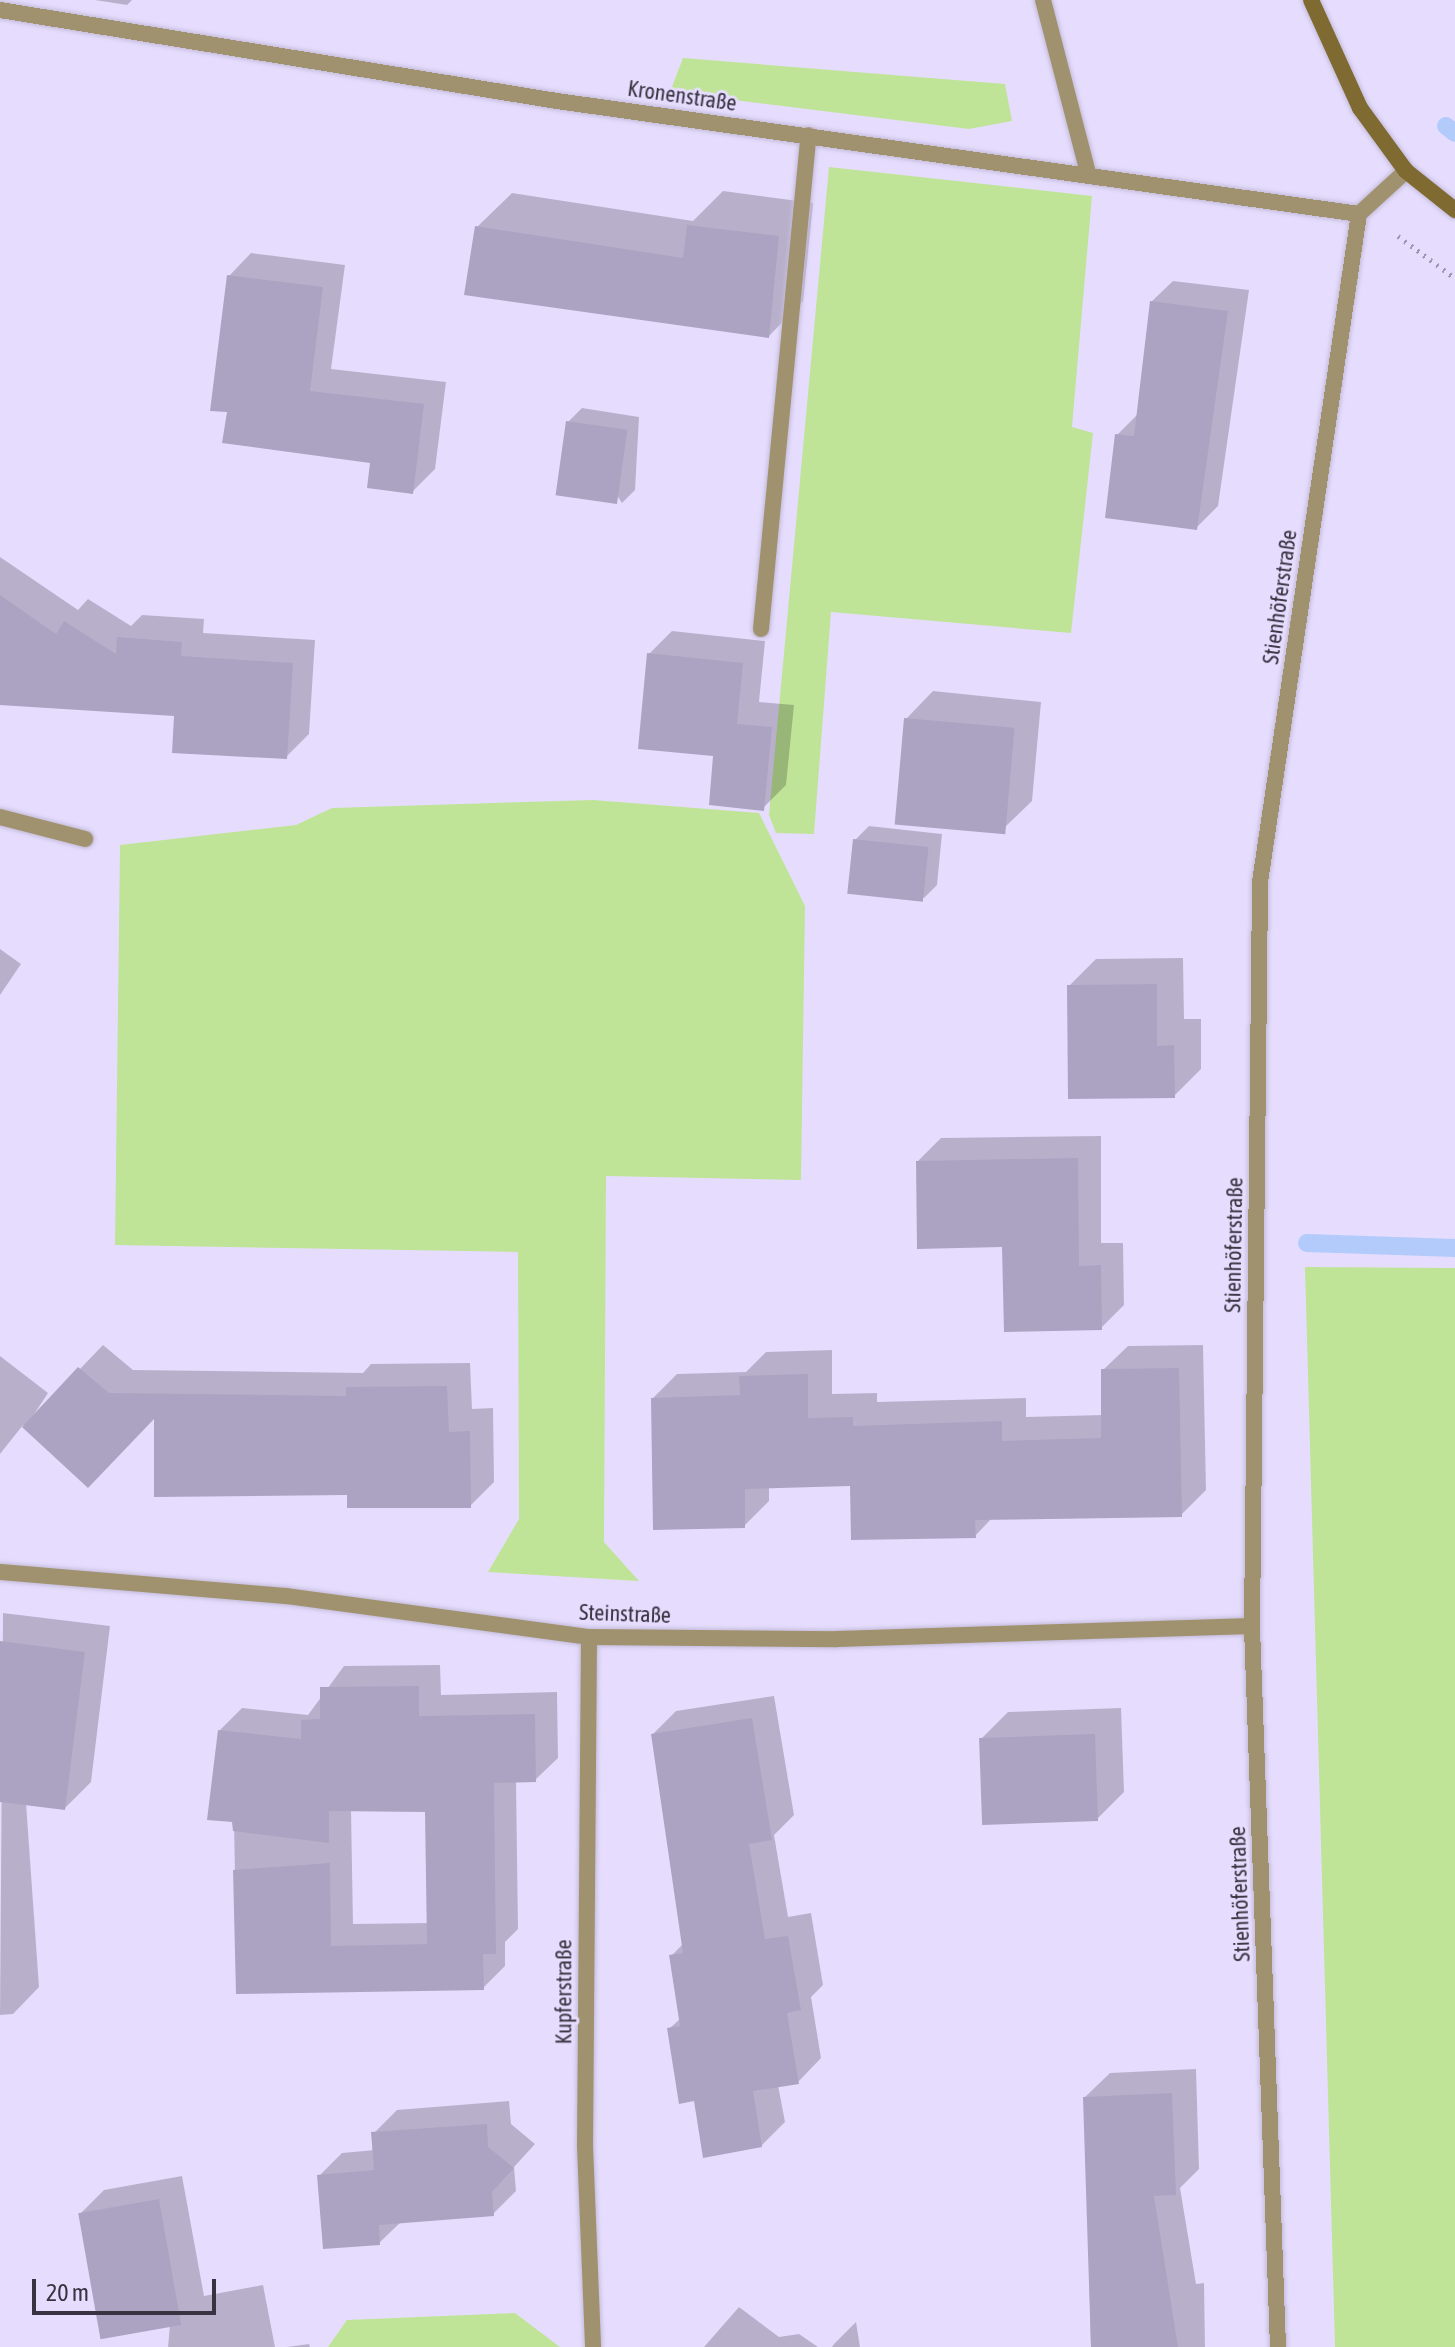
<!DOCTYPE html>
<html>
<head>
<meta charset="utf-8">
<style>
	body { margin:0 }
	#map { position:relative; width:1455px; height:2347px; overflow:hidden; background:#e6ddfe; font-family:"Asap Condensed",sans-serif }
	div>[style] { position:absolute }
	.green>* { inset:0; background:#bfe497 }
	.shadow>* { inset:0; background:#0003 }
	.stream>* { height:18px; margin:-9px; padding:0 9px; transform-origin:9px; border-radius:9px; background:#b3cbfa }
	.building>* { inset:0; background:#aca3c2; transform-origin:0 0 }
	.path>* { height:5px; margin-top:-2.5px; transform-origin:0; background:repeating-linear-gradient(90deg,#9e97af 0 2px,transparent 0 8px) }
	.roads { filter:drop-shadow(0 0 2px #c3bbd8) drop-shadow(0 0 2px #c3bbd8) }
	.lane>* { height:16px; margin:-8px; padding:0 8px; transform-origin:8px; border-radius:8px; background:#a0926e }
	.street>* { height:16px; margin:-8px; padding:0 8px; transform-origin:8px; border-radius:8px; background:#a0926e }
	.secondary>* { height:16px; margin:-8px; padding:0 8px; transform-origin:8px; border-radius:8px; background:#7f6a31 }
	span { translate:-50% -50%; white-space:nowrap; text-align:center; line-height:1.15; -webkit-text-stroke:6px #e6ddfe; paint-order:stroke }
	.street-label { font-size:22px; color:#373340 }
	.scale { position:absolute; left:32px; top:2279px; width:184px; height:36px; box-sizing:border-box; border:4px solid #373340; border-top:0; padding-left:10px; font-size:24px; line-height:28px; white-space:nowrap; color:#373340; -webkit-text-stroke:6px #e6ddfe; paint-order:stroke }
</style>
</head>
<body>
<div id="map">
	<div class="green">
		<div style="clip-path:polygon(683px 58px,1005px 84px,1012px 121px,969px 129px,670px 92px)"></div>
		<div style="clip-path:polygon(829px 167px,1092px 196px,1072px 427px,1093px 433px,1071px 633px,831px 612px,814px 834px,776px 833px,769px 815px)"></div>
		<div style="clip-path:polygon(593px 800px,759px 813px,805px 906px,801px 1180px,606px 1176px,604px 1542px,639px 1581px,488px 1572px,519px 1519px,518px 1252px,115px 1245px,120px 845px,296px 825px,332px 808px)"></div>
		<div style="clip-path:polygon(1305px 1267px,1455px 1268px,1455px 2347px,1335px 2347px)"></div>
		<div style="clip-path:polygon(515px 2313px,560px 2347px,328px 2347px,347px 2320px)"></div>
	</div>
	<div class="shadow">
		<div style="clip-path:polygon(95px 0,132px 0,127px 5px)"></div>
		<div style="clip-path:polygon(723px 191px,813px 203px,803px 301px,769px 336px,477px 227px,512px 193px,693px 221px)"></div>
		<div style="clip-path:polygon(251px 253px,345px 265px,331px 369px,446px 382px,435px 469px,412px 492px,372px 462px,229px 411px,229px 276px)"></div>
		<div style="clip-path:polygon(1173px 281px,1249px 290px,1218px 506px,1196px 528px,1117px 435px,1139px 413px,1151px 302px)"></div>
		<div style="clip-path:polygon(582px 408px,639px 417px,635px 490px,622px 503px,568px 422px)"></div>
		<div style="clip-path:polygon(0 557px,78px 610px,88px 599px,131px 626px,142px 615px,204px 619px,203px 633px,315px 640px,309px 734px,286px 757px,176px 714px,0 702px)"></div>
		<div style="clip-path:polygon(672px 631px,765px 641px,759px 702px,794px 705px,786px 785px,763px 808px,715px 754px,649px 654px)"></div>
		<div style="clip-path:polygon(933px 691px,1041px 702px,1032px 801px,1004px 828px,906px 719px)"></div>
		<div style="clip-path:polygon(869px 826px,942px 834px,937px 885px,924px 898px,855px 840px)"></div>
		<div style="clip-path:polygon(0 949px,21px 964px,0 995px)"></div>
		<div style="clip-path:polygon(1183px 958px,1184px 1019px,1201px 1019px,1201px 1069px,1174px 1096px,1069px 986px,1096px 959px)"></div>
		<div style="clip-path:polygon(1101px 1136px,1101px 1243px,1123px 1243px,1124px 1305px,1101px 1328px,918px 1161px,941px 1138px)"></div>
		<div style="clip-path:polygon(103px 1345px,133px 1370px,363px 1373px,371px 1364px,470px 1363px,472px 1409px,493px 1408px,494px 1482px,470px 1506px,156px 1416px,88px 1485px,23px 1425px,0 1454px,0 1356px,48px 1393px,29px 1422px)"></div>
		<div style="clip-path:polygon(1203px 1345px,1206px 1490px,1181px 1515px,993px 1517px,975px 1536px,852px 1484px,769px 1487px,769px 1501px,744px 1526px,653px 1398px,677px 1374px,746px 1372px,766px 1352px,832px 1350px,832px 1394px,877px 1393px,877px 1402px,1026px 1398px,1026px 1417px,1103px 1415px,1103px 1370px,1128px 1346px)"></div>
		<div style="clip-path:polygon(3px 1613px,110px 1626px,91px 1782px,65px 1808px,26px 1803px,39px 1987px,13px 2014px,0 2015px)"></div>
		<div style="clip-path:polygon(evenodd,440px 1665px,441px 1695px,557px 1692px,558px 1758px,535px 1780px,516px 1780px,518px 1929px,505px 1942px,505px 1966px,483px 1988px,237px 1992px,234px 1821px,220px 1730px,242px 1708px,308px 1715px,344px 1666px,440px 1665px,351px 1809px,427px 1810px,429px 1923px,353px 1924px,351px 1809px)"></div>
		<div style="clip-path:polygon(774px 1696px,794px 1815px,774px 1835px,788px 1917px,811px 1913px,823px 1985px,811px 1997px,821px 2058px,798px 2082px,778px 2085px,785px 2122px,761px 2146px,695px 2099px,669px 2029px,681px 2018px,671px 1956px,684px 1943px,653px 1734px,676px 1711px)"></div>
		<div style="clip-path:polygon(1121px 1708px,1124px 1792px,1097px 1819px,981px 1739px,1008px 1712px)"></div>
		<div style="clip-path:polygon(1196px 2069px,1199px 2169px,1180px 2188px,1196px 2284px,1204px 2283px,1205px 2347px,1091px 2347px,1085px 2097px,1110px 2073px)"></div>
		<div style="clip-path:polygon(509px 2101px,511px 2124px,535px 2144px,514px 2167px,516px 2191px,493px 2214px,402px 2221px,379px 2243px,319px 2176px,342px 2153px,375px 2150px,374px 2133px,397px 2110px)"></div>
		<div style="clip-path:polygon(182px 2176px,204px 2296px,263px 2285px,275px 2347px,168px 2347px,170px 2325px,80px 2214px,104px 2190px)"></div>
		<div style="clip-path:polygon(739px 2307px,779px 2337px,799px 2334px,818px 2347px,704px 2347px)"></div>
		<div style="clip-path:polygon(856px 2322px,860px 2347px,832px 2347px,834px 2344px)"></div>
		<div style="clip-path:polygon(309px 2344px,310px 2347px,287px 2347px)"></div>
	</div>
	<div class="stream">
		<div style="left:1446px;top:126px;width:11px;rotate:38deg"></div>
		<div style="left:1307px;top:1243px;width:148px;rotate:1.9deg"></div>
	</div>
	<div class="building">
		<div style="clip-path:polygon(687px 225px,779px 236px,769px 338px,464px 295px,475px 226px,683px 258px)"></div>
		<div style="clip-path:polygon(227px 275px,323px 287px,310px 391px,424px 404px,413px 494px,367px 488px,370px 463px,222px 443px,227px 412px,210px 411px)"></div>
		<div style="clip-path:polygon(1150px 301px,1228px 311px,1197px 530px,1105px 518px,1115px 434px,1134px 436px)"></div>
		<div style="left:566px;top:421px;width:62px;height:75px;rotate:8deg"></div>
		<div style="clip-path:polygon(0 595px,56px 634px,64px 621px,116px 654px,117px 637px,182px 642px,181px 656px,293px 663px,287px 759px,172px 753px,174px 716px,0 705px)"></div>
		<div style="clip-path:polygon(647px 653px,743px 663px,737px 724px,772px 727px,764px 811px,709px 805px,713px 756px,638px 749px)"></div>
		<div style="left:904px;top:718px;width:111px;height:107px;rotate:5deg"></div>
		<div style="left:853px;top:839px;width:76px;height:55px;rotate:6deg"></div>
		<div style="clip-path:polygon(1157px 984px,1157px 1046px,1174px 1045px,1175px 1098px,1068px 1099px,1067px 985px)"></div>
		<div style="clip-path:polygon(1078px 1158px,1079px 1266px,1101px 1265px,1102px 1330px,1004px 1332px,1002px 1247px,917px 1249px,916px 1161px)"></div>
		<div style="clip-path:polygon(78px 1367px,109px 1393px,346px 1396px,346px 1387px,447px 1386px,449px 1432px,470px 1431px,471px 1508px,347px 1508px,347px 1495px,154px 1497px,154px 1419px,88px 1488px,22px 1427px)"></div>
		<div style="clip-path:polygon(1179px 1368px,1182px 1517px,975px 1520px,976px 1538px,851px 1540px,850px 1486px,745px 1489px,745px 1528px,653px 1530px,651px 1398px,740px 1395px,739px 1376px,808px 1374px,808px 1418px,853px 1417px,853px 1426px,1002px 1421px,1002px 1441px,1101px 1438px,1101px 1369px)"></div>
		<div style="clip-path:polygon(0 1641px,85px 1652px,65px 1810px,0 1802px)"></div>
		<div style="clip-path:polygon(419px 1686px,419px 1716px,535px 1714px,536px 1782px,494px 1783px,496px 1954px,483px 1954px,484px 1990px,236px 1994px,233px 1870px,330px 1863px,331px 1946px,427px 1944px,425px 1812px,329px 1811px,329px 1843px,233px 1831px,232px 1822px,207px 1820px,218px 1730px,301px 1739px,301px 1720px,320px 1719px,320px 1687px)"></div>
		<div style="clip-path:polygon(752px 1718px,772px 1840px,749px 1844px,765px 1939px,788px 1936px,801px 2010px,787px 2013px,799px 2084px,753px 2091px,762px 2147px,703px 2158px,694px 2101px,679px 2104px,667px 2028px,680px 2026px,669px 1955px,683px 1953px,651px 1734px)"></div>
		<div style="left:1095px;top:1734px;width:87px;height:116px;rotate:88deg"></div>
		<div style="clip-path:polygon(1172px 2093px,1176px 2195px,1154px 2196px,1178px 2347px,1091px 2347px,1083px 2097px)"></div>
		<div style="clip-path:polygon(487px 2124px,488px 2147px,514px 2168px,492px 2192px,494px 2216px,379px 2225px,380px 2245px,323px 2249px,317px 2175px,374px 2170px,371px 2132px)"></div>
		<div style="left:159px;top:2199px;width:128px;height:82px;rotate:80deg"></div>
	</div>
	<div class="path">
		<div style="left:1398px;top:236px;width:71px;rotate:36.4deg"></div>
	</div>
	<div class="roads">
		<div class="lane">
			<div style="left:1043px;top:0;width:179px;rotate:75.4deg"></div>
			<div style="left:761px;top:629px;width:496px;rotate:-84.5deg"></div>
		</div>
		<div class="street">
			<div style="left:0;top:10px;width:564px;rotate:9.28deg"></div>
			<div style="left:557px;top:101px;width:810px;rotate:8.02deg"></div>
			<div style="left:0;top:817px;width:88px;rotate:14.5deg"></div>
			<div style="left:0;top:1572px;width:287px;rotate:4.8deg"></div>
			<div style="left:286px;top:1596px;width:306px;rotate:7.7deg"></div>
			<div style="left:589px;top:1637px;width:248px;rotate:0.5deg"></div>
			<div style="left:837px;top:1639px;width:415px;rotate:-1.8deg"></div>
			<div style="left:589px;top:1637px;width:509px;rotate:90.45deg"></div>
			<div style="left:585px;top:2146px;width:201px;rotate:87.7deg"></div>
			<div style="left:1278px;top:2347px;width:721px;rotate:-92.07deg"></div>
			<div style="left:1252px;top:1626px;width:744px;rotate:-89.38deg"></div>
			<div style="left:1260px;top:882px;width:675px;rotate:-81.57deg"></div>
			<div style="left:1359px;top:214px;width:64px;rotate:-42.5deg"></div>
		</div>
		<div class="secondary">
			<div style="left:1311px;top:0;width:119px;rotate:65.6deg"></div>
			<div style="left:1360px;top:108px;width:78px;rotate:53.9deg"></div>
			<div style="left:1406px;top:171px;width:63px;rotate:38.5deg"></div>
		</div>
	</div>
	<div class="street-label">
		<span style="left:682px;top:96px;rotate:8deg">Kronenstraße</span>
		<span style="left:1280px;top:597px;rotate:-82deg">Stienhöferstraße</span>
		<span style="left:1234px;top:1245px;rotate:-89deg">Stienhöferstraße</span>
		<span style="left:625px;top:1614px;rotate:2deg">Steinstraße</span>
		<span style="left:1240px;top:1894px;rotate:-92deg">Stienhöferstraße</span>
		<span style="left:564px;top:1992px;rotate:-90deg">Kupferstraße</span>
	</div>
	<div class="scale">20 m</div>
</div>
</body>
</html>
